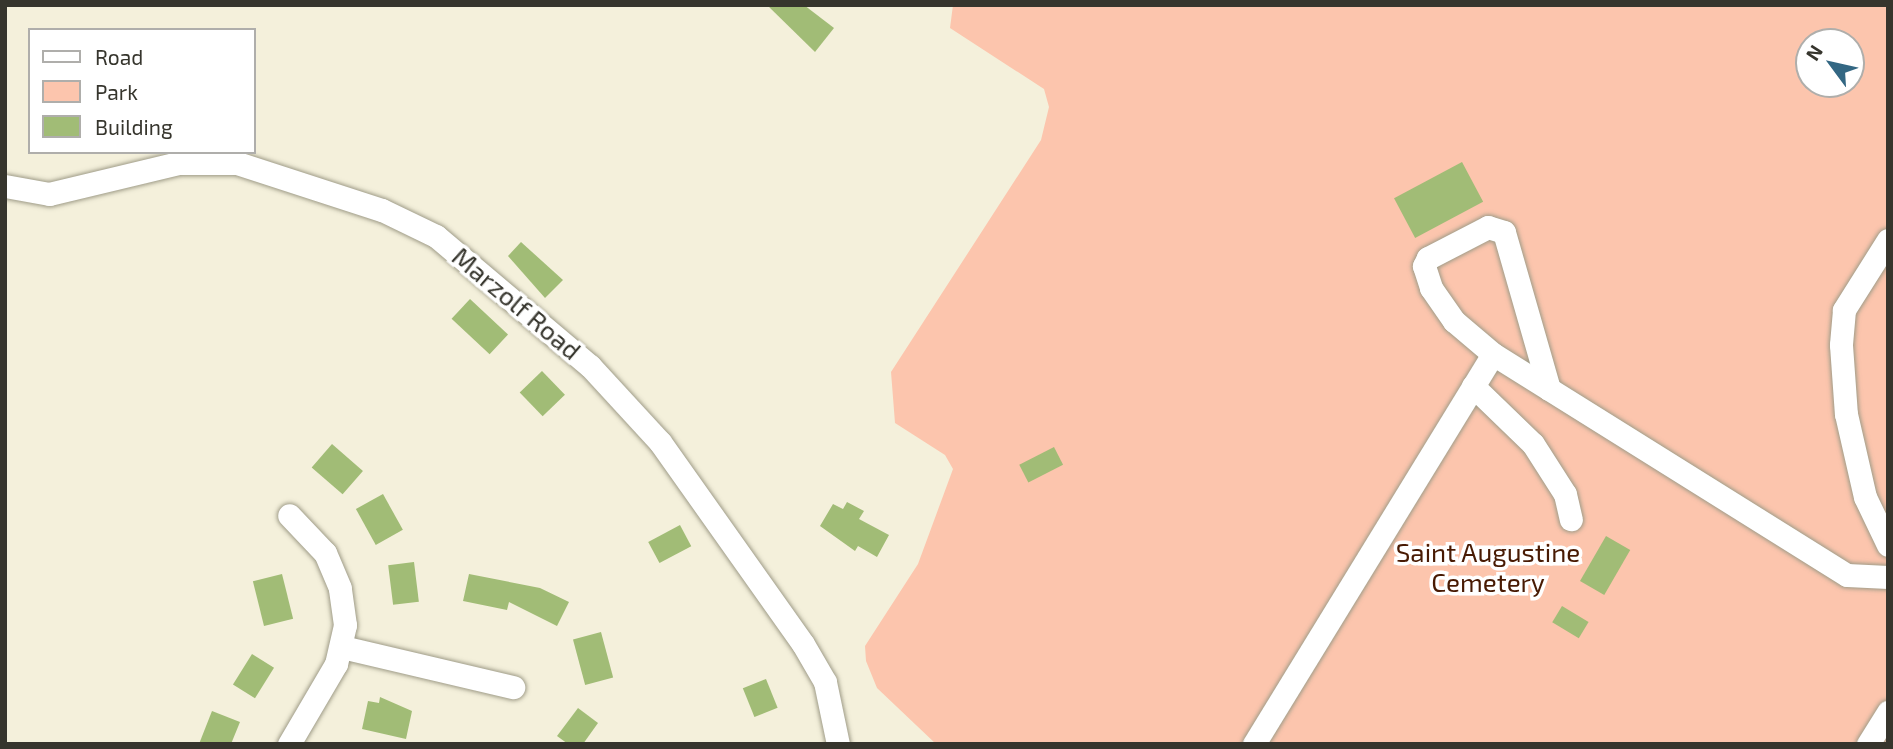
<!DOCTYPE html>
<html>
<head>
<meta charset="utf-8">
<style>
	body { margin:0 }
	#map { position:relative; width:1893px; height:749px; overflow:hidden; background:#f4f0db; font-family:"Exo 2",sans-serif }
	div>[style] { position:absolute }
	.green>* { inset:0; background:#fcc5ad }
	.building>* { inset:0; background:#a1bc76; transform-origin:0 0 }
	.roads { filter:drop-shadow(0 0 2px #9f9c88) drop-shadow(0 0 2px #9f9c88) }
	.minor>* { height:23px; margin:-11.5px; padding:0 11.5px; transform-origin:11.5px; border-radius:11.5px; background:#fff }
	span { translate:-50% -50%; white-space:nowrap; text-align:center; line-height:1.15; -webkit-text-stroke:7px #fff; paint-order:stroke }
	.street-label { font-size:26px; color:#36352d }
	.park-label { font-size:26px; color:#481a03 }
	.frame { position:absolute; inset:0; border:7px solid #36352d; pointer-events:none }
	.legend { position:absolute; left:28px; top:28px; width:228px; height:126px; box-sizing:border-box; background:#fff; border:2px solid #afaeab; margin:0; padding:9px 12px; list-style:none; font-size:21px; color:#36352d }
	.legend li { display:flex; align-items:center; gap:14px; height:35px }
	.legend b { width:35px; border:2px solid #afaeab }
	.north { position:absolute; left:1795px; top:28px; width:70px; height:70px; box-sizing:border-box; background:#fff; border:2px solid #afaeab; border-radius:50%; rotate:303deg; font-size:19px; font-weight:700; line-height:28px; text-align:center; color:#36352d }
	.north::after { content:''; display:block; margin:auto; width:24px; height:32px; background:#336783; clip-path:polygon(50% 0,100% 100%,50% 72%,0 100%) }
</style>
</head>
<body>
<div id="map">
	<div class="green">
		<div style="clip-path:polygon(evenodd,953px 5px,1888px 5px,1888px 744px,936px 744px,877px 688px,866px 661px,865px 646px,918px 564px,953px 469px,945px 455px,895px 423px,891px 372px,1041px 140px,1049px 107px,1044px 89px,950px 28px,953px 5px,1809px 42px,1851px 42px,1851px 84px,1809px 84px,1809px 42px)"></div>
	</div>
	<div class="building">
		<div style="clip-path:polygon(767px 5px,804px 5px,834px 28px,815px 52px)"></div>
		<div style="left:1462px;top:162px;width:45px;height:77px;rotate:62deg"></div>
		<div style="clip-path:polygon(521px 242px,563px 280px,545px 298px,508px 256px)"></div>
		<div style="left:470px;top:299px;width:52px;height:27px;rotate:43deg"></div>
		<div style="left:542px;top:371px;width:33px;height:31px;rotate:46deg"></div>
		<div style="left:332px;top:444px;width:41px;height:31px;rotate:41deg"></div>
		<div style="left:1054px;top:447px;width:20px;height:39px;rotate:63deg"></div>
		<div style="left:383px;top:494px;width:41px;height:31px;rotate:61deg"></div>
		<div style="clip-path:polygon(847px 502px,864px 511px,859px 519px,889px 535px,877px 557px,858px 546px,855px 551px,820px 526px,833px 504px,843px 509px)"></div>
		<div style="left:680px;top:525px;width:24px;height:36px;rotate:62deg"></div>
		<div style="left:1606px;top:536px;width:28px;height:52px;rotate:30deg"></div>
		<div style="left:414px;top:562px;width:40px;height:26px;rotate:83deg"></div>
		<div style="left:282px;top:574px;width:46px;height:30px;rotate:76deg"></div>
		<div style="clip-path:polygon(469px 574px,540px 588px,569px 602px,557px 626px,509px 602px,507px 610px,463px 601px)"></div>
		<div style="left:1562px;top:606px;width:31px;height:19px;rotate:31deg"></div>
		<div style="left:601px;top:632px;width:47px;height:29px;rotate:75deg"></div>
		<div style="left:252px;top:654px;width:26px;height:36px;rotate:32deg"></div>
		<div style="left:766px;top:679px;width:31px;height:25px;rotate:68deg"></div>
		<div style="clip-path:polygon(380px 697px,412px 711px,406px 739px,362px 729px,368px 701px,379px 703px)"></div>
		<div style="clip-path:polygon(578px 708px,598px 723px,583px 744px,568px 744px,557px 736px)"></div>
		<div style="clip-path:polygon(212px 711px,240px 722px,231px 744px,199px 744px)"></div>
	</div>
	<div class="roads">
		<div class="minor">
			<div style="left:5px;top:186px;width:45px;rotate:10.3deg"></div>
			<div style="left:49px;top:194px;width:133px;rotate:-13.5deg"></div>
			<div style="left:178px;top:163px;width:59px"></div>
			<div style="left:237px;top:163px;width:152px;rotate:18deg"></div>
			<div style="left:382px;top:210px;width:60px;rotate:25.7deg"></div>
			<div style="left:436px;top:236px;width:202px;rotate:40.2deg"></div>
			<div style="left:590px;top:366px;width:103px;rotate:47.4deg"></div>
			<div style="left:660px;top:442px;width:247px;rotate:54.7deg"></div>
			<div style="left:803px;top:644px;width:44px;rotate:59.9deg"></div>
			<div style="left:825px;top:682px;width:63px;rotate:78.2deg"></div>
			<div style="left:1888px;top:240px;width:83px;rotate:122.2deg"></div>
			<div style="left:1844px;top:310px;width:35px;rotate:95deg"></div>
			<div style="left:1841px;top:345px;width:69px;rotate:85.9deg"></div>
			<div style="left:1846px;top:414px;width:85px;rotate:77.1deg"></div>
			<div style="left:1865px;top:497px;width:53px;rotate:64.4deg"></div>
			<div style="left:1473px;top:386px;width:83px;rotate:44deg"></div>
			<div style="left:1533px;top:444px;width:59px;rotate:57.4deg"></div>
			<div style="left:1565px;top:494px;width:26px;rotate:77deg"></div>
			<div style="left:1549px;top:389px;width:163px;rotate:-106deg"></div>
			<div style="left:1504px;top:232px;width:17px;rotate:-163deg"></div>
			<div style="left:1488px;top:227px;width:68px;rotate:152.7deg"></div>
			<div style="left:1428px;top:258px;width:9px;rotate:117deg"></div>
			<div style="left:1424px;top:266px;width:23px;rotate:72deg"></div>
			<div style="left:1431px;top:288px;width:40px;rotate:55.1deg"></div>
			<div style="left:1454px;top:321px;width:51px;rotate:40.2deg"></div>
			<div style="left:1493px;top:354px;width:66px;rotate:32deg"></div>
			<div style="left:1549px;top:389px;width:351px;rotate:32deg"></div>
			<div style="left:1847px;top:575px;width:41px;rotate:2.8deg"></div>
			<div style="left:342px;top:647px;width:176px;rotate:13.2deg"></div>
			<div style="left:289px;top:744px;width:93px;rotate:-59.6deg"></div>
			<div style="left:336px;top:664px;width:40px;rotate:-77deg"></div>
			<div style="left:345px;top:625px;width:37px;rotate:-98deg"></div>
			<div style="left:340px;top:588px;width:38px;rotate:-113deg"></div>
			<div style="left:325px;top:553px;width:52px;rotate:-133.5deg"></div>
			<div style="left:1254px;top:744px;width:457px;rotate:-58.5deg"></div>
			<div style="left:1868px;top:744px;width:38px;rotate:-58deg"></div>
		</div>
	</div>
	<div class="street-label">
		<span style="left:517px;top:303px;rotate:40deg">Marzolf Road</span>
	</div>
	<div class="park-label">
		<span style="left:1488px;top:567px">Saint Augustine<br>Cemetery</span>
	</div>
	<div class="frame"></div>
	<ul class="legend">
	<li><b style="height:9px;background:#fff"></b>Road</li>
	<li><b style="height:19px;background:#fcc5ad"></b>Park</li>
	<li><b style="height:19px;background:#a1bc76"></b>Building</li>
	</ul>
	<div class="north">N</div>
</div>
</body>
</html>
